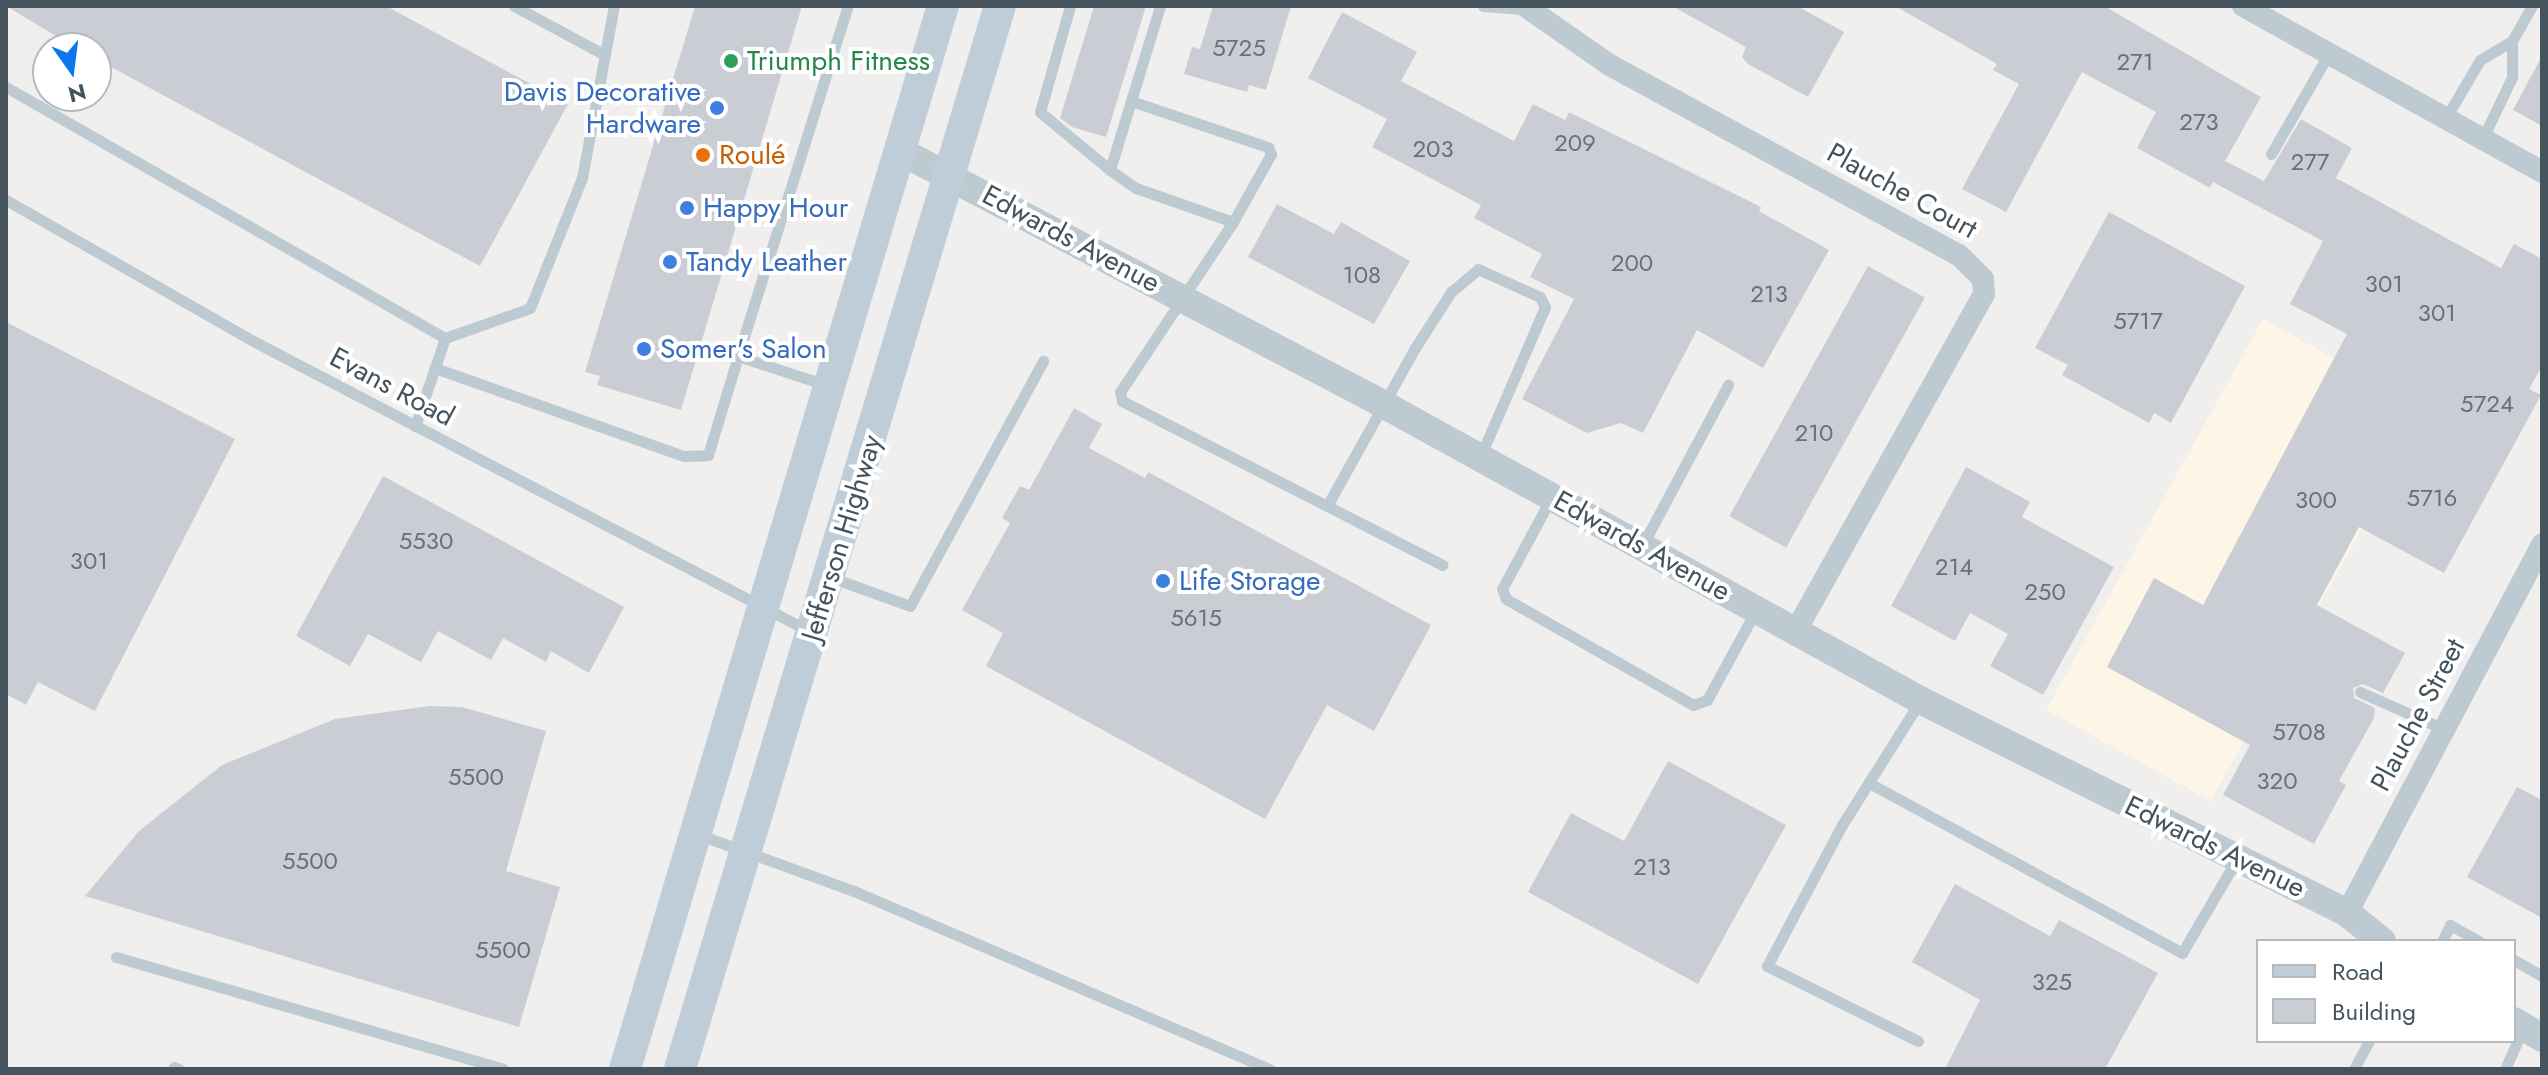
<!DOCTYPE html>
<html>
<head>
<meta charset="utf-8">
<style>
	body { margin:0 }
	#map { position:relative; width:2548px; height:1075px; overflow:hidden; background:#f1eeee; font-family:Jost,sans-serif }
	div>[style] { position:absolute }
	.commercial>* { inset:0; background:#fdf6e6; transform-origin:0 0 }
	.building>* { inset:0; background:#caced4; transform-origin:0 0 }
	.service>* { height:11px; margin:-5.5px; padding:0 5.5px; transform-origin:5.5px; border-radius:5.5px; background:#becad2 }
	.minor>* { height:22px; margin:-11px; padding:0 11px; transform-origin:11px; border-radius:11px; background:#becad2 }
	.tertiary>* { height:28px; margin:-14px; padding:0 14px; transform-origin:14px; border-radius:14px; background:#becad2 }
	.secondary>* { height:32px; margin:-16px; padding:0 16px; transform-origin:16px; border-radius:16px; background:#bfcdd9 }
	.dots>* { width:22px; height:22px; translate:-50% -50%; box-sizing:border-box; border:4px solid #fff; border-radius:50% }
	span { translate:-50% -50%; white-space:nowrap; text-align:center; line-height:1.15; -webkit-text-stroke:8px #fff; paint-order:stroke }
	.number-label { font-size:24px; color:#66727b }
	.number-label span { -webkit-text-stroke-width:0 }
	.leisure-label { font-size:28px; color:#27864d }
	.left { translate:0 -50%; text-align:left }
	.shop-label { font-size:28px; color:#366cbe }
	.right { translate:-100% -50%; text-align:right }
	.food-label { font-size:28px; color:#c56008 }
	.street-label { font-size:28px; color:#45535d }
	.frame { position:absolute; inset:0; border:8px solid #45535d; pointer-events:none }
	.legend { position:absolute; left:2256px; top:939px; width:260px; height:104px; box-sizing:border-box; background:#fff; border:2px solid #b5babe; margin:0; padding:10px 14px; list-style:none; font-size:24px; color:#45535d }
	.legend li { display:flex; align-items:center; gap:16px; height:40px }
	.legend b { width:40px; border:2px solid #b5babe }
	.north { position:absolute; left:32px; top:32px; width:80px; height:80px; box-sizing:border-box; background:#fff; border:2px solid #b5babe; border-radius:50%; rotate:166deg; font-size:22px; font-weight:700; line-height:32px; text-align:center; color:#45535d }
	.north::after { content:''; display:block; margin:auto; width:28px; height:36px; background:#0b77ee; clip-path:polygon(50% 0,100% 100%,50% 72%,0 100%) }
</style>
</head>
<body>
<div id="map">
	<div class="commercial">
		<div style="left:2263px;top:319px;width:188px;height:447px;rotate:29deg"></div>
	</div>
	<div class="building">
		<div style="clip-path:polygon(6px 6px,386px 6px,568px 104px,480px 266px,96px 59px,96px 48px,76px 48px)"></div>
		<div style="clip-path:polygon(695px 6px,802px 6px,681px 410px,597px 385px,600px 376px,585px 372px)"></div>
		<div style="clip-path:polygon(1094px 6px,1146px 6px,1106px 137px,1072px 127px,1060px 118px)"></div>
		<div style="clip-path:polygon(1213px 6px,1291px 6px,1266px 90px,1249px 85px,1247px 92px,1184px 74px,1192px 47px,1200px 49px)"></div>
		<div style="clip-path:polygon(1672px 6px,1797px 6px,1844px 32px,1808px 97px,1748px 64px,1742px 57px,1746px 47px)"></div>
		<div style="clip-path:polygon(1895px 6px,2104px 6px,2261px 97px,2225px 161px,2264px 181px,2301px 119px,2352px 148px,2336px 178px,2501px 268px,2514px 244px,2542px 259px,2542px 366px,2529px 389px,2541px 395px,2444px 573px,2359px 527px,2317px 605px,2405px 653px,2383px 693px,2363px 684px,2353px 688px,2354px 698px,2375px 708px,2374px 718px,2339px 781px,2346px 785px,2314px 844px,2223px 795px,2250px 745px,2107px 667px,2154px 578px,2203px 605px,2347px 334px,2290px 304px,2323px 241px,2213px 182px,2210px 188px,2137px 148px,2156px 112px,2082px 72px,2006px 212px,1962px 189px,2019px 84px,1993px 70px,1997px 64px)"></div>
		<div style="clip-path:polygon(1342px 12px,1417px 52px,1401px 81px,1514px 141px,1533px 104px,1565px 120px,1569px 112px,1761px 207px,1759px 211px,1829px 250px,1763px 368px,1697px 330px,1643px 433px,1621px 423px,1587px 433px,1522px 399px,1574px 299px,1530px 277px,1542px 254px,1474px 218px,1481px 205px,1372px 147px,1387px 119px,1308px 78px)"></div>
		<div style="clip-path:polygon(2542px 56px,2542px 126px,2513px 110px)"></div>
		<div style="clip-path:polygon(1277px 204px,1334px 234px,1341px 222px,1410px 261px,1374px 324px,1248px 257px)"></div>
		<div style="clip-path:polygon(2109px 212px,2245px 286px,2171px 423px,2154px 413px,2149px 423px,2062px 375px,2068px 365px,2035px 348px)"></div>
		<div style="left:1868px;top:266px;width:65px;height:286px;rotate:29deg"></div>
		<div style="clip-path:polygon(6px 322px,235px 439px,95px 711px,38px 682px,26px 705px,6px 694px)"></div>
		<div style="clip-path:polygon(1074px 408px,1102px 424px,1089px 448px,1145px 478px,1148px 472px,1431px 625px,1374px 731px,1327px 705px,1265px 819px,986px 666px,1003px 633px,962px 610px,1010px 523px,1002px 518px,1020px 486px,1029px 490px)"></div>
		<div style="clip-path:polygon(1966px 467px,2030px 502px,2022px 517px,2114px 567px,2043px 695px,1990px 666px,2008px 634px,1970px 613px,1955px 641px,1891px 606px)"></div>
		<div style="clip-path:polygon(383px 476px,624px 607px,589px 673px,551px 651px,546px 662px,503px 638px,491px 660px,438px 631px,421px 662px,368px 634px,350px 666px,296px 636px)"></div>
		<div style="clip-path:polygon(430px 706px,462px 707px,546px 731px,506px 871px,560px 887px,519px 1027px,85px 896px,139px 831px,222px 765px,335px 719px)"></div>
		<div style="clip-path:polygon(1668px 761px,1786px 825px,1698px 984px,1528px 892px,1571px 813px,1624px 841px)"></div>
		<div style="clip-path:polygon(2517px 787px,2542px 800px,2542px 918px,2467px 877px)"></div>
		<div style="clip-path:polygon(1955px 884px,2050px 936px,2059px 920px,2158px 973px,2105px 1069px,1945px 1069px,1980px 1000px,1912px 962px)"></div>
	</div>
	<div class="service">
		<div style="left:514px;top:6px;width:103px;rotate:28.3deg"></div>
		<div style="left:1070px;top:6px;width:110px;rotate:105.8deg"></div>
		<div style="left:1040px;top:112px;width:91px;rotate:39.6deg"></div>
		<div style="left:1160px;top:6px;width:171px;rotate:107deg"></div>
		<div style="left:1110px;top:170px;width:32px;rotate:35deg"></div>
		<div style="left:1136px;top:188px;width:103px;rotate:19.3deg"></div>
		<div style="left:1233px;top:222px;width:204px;rotate:123.6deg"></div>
		<div style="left:1120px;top:392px;width:9px;rotate:77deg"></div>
		<div style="left:1122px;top:401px;width:360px;rotate:27.1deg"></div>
		<div style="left:1483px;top:6px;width:40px;rotate:4.3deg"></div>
		<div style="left:2512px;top:41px;width:40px;rotate:-60.3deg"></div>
		<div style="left:6px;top:87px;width:506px;rotate:29.76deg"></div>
		<div style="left:445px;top:338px;width:93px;rotate:108.8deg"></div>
		<div style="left:1131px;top:101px;width:145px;rotate:18.6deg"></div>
		<div style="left:1268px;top:147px;width:8px;rotate:67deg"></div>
		<div style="left:1271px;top:154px;width:78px;rotate:119.2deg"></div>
		<div style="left:2447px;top:116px;width:65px;rotate:-59.5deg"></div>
		<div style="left:2480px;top:60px;width:37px;rotate:-31deg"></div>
		<div style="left:2512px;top:41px;width:36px;rotate:90deg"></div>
		<div style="left:2512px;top:77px;width:68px;rotate:115.4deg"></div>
		<div style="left:2271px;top:154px;width:116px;rotate:-60.1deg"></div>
		<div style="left:6px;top:200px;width:287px;rotate:29.7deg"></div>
		<div style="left:255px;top:342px;width:625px;rotate:27.55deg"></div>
		<div style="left:445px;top:338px;width:90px;rotate:-19.4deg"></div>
		<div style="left:530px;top:308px;width:140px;rotate:-68.2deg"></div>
		<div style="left:582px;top:178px;width:175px;rotate:-79.5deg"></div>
		<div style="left:435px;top:368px;width:264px;rotate:19.5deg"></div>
		<div style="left:684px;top:456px;width:24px;rotate:-2deg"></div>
		<div style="left:708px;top:455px;width:103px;rotate:-73.1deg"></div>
		<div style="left:829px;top:386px;width:96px;rotate:-161.8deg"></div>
		<div style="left:738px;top:356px;width:367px;rotate:-72.6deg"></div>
		<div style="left:1551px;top:498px;width:103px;rotate:118.3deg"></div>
		<div style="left:1502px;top:589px;width:11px;rotate:68deg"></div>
		<div style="left:1506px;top:599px;width:215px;rotate:29.5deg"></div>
		<div style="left:1693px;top:705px;width:15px;rotate:-20deg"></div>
		<div style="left:1707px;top:700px;width:102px;rotate:-61.4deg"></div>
		<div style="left:1327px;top:506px;width:181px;rotate:-60.9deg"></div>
		<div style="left:1415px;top:348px;width:67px;rotate:-57.3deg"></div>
		<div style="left:1451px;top:292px;width:35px;rotate:-40deg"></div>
		<div style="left:1478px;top:269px;width:68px;rotate:24.3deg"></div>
		<div style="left:1540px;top:297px;width:11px;rotate:63deg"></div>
		<div style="left:1545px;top:307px;width:163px;rotate:113.4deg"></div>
		<div style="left:1642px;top:546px;width:183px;rotate:-61.9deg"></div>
		<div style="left:830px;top:577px;width:85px;rotate:19.9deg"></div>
		<div style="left:910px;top:606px;width:279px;rotate:-61.5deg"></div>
		<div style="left:2360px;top:692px;width:92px;rotate:23.8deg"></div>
		<div style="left:1871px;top:784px;width:354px;rotate:28.5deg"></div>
		<div style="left:2182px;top:953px;width:109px;rotate:-59.7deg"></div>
		<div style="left:697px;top:834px;width:167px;rotate:20deg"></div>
		<div style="left:854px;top:891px;width:452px;rotate:23.2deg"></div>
		<div style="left:2442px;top:941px;width:18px;rotate:-63deg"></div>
		<div style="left:2450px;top:925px;width:33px;rotate:29deg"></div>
		<div style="left:116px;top:957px;width:403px;rotate:16.1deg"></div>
		<div style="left:2514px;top:960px;width:32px;rotate:30deg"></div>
		<div style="left:1918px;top:1041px;width:169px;rotate:-153.6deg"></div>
		<div style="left:1767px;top:966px;width:160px;rotate:-62deg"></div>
		<div style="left:1842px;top:825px;width:146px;rotate:-57.8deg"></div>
		<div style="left:174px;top:1067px;width:5px;rotate:22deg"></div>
		<div style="left:2354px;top:1069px;width:32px;rotate:-62deg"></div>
		<div style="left:2505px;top:1069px;width:44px;rotate:-65.8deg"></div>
	</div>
	<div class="minor">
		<div style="left:1525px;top:6px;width:101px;rotate:34.9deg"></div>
		<div style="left:1608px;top:64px;width:400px;rotate:28.6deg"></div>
		<div style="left:1959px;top:255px;width:34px;rotate:45deg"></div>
		<div style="left:1983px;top:279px;width:15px;rotate:86deg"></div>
		<div style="left:1984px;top:294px;width:387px;rotate:119.2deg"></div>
		<div style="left:2243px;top:6px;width:342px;rotate:29deg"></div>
		<div style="left:2347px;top:913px;width:417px;rotate:-62.1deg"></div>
	</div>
	<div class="tertiary">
		<div style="left:900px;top:151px;width:530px;rotate:27.63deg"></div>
		<div style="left:1370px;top:397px;width:628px;rotate:28.85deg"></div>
		<div style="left:1920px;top:700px;width:477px;rotate:26.5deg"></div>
		<div style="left:2347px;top:913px;width:45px;rotate:38.7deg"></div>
		<div style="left:2514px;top:1021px;width:33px;rotate:31deg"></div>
	</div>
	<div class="secondary">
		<div style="left:625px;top:1069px;width:1110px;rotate:-73.35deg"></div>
		<div style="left:680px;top:1069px;width:1110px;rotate:-73.25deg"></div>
	</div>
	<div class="dots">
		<div style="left:731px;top:61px;background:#2e9e5b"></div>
		<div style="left:717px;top:108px;background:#3f7fe0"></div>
		<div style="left:703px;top:155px;background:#e8710a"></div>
		<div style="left:687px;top:208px;background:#3f7fe0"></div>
		<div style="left:670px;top:262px;background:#3f7fe0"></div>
		<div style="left:644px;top:349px;background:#3f7fe0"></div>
		<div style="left:1163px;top:581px;background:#3f7fe0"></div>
	</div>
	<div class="number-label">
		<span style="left:1239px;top:48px">5725</span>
		<span style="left:2135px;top:62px">271</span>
		<span style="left:2199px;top:122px">273</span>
		<span style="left:1575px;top:143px">209</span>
		<span style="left:1433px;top:149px">203</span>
		<span style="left:2310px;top:162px">277</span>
		<span style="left:1632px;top:263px">200</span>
		<span style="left:1362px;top:275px">108</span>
		<span style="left:2384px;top:284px">301</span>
		<span style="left:1769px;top:294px">213</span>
		<span style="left:2437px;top:313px">301</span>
		<span style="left:2138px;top:321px">5717</span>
		<span style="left:2487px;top:404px">5724</span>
		<span style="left:1814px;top:433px">210</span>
		<span style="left:2432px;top:498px">5716</span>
		<span style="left:2316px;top:500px">300</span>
		<span style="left:426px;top:541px">5530</span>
		<span style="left:89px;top:561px">301</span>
		<span style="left:1954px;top:567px">214</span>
		<span style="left:2045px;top:592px">250</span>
		<span style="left:1196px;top:618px">5615</span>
		<span style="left:2299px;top:732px">5708</span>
		<span style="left:476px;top:777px">5500</span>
		<span style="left:2277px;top:781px">320</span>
		<span style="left:310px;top:861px">5500</span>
		<span style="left:1652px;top:867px">213</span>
		<span style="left:503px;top:950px">5500</span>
		<span style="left:2052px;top:982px">325</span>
	</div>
	<div class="leisure-label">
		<span class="left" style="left:747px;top:61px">Triumph Fitness</span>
	</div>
	<div class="shop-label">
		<span class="right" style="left:701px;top:108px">Davis Decorative<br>Hardware</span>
		<span class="left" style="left:703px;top:208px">Happy Hour</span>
		<span class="left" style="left:686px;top:262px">Tandy Leather</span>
		<span class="left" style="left:660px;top:349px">Somer's Salon</span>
		<span class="left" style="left:1179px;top:581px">Life Storage</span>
	</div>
	<div class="food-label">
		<span class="left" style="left:719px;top:155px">Roulé</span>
	</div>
	<div class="street-label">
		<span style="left:1902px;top:191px;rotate:29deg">Plauche Court</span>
		<span style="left:1071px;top:239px;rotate:28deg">Edwards Avenue</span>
		<span style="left:392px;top:387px;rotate:28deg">Evans Road</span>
		<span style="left:842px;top:538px;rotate:-73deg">Jefferson Highway</span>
		<span style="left:1642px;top:546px;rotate:29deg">Edwards Avenue</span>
		<span style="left:2418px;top:715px;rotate:-62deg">Plauche Street</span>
		<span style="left:2215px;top:847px;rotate:26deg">Edwards Avenue</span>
	</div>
	<div class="frame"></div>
	<ul class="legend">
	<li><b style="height:10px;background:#bfcdd9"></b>Road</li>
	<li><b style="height:22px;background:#caced4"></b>Building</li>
	</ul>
	<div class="north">N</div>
</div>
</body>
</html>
